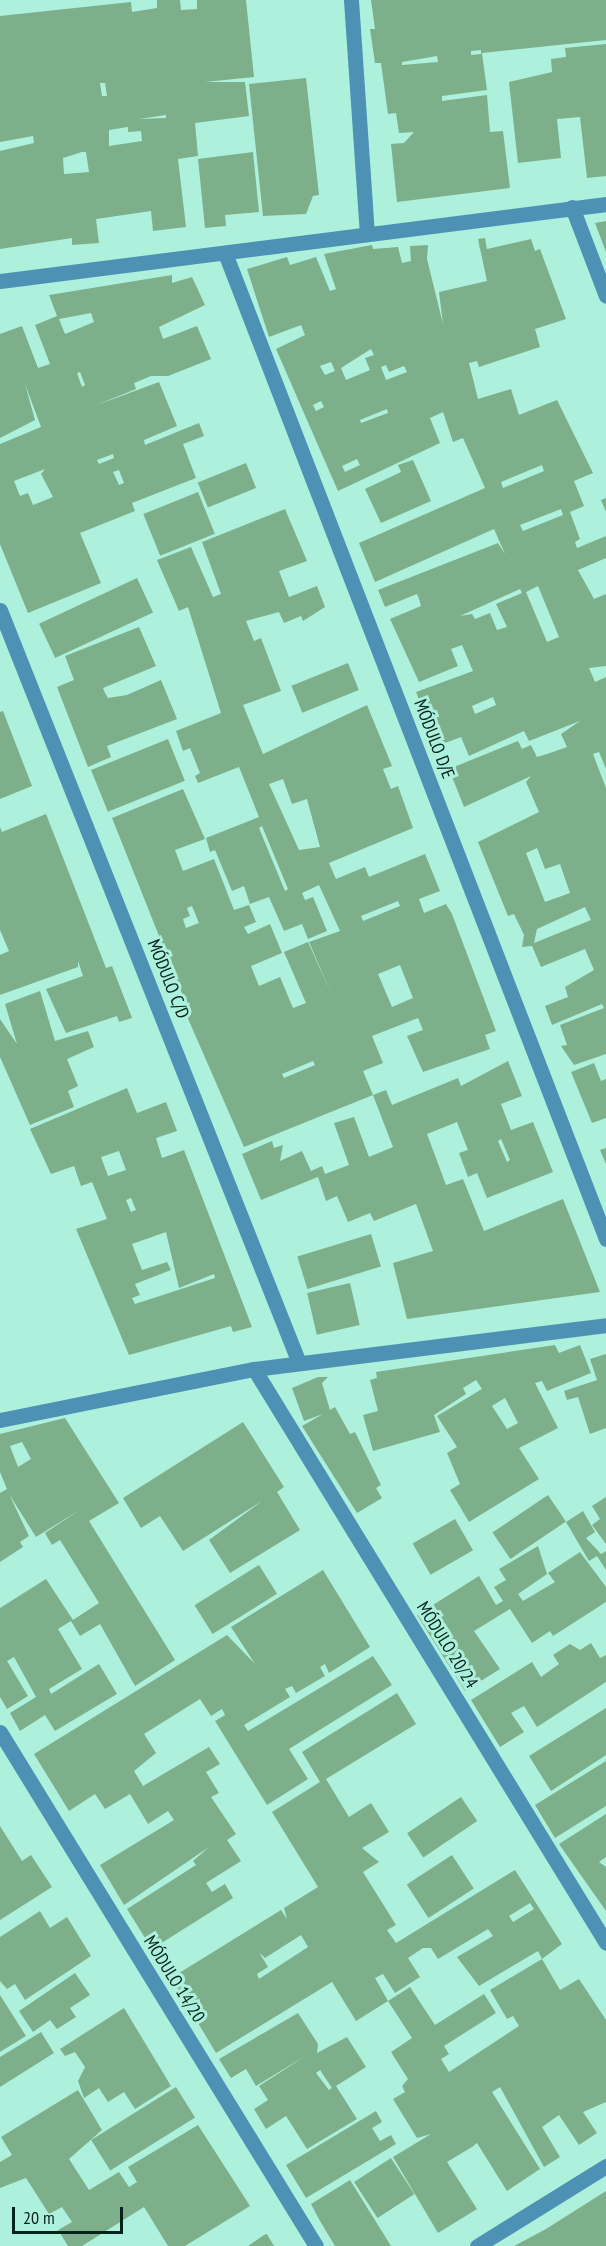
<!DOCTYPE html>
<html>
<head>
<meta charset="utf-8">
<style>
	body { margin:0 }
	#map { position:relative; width:606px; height:2246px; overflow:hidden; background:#adf1dc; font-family:"PT Sans Narrow",sans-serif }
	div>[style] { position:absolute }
	.building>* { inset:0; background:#7daf8b; transform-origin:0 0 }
	.minor>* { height:15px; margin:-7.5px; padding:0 7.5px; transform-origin:7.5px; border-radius:7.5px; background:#4d91b5 }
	span { translate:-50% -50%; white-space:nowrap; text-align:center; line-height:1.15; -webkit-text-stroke:6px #adf1dc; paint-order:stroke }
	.street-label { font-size:18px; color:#07241c }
	.scale { position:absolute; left:12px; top:2207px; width:111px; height:27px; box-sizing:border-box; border:3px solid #07241c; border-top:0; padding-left:8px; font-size:18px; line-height:21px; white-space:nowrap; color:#07241c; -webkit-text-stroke:4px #adf1dc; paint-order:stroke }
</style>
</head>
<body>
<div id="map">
	<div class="building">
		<div style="clip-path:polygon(evenodd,157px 0,180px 0,181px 10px,197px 9px,197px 0,246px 0,254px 77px,205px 82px,245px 82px,249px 116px,195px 123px,198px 156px,178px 159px,186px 227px,153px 231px,151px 211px,96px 219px,99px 243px,72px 245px,72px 238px,0 249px,0 151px,34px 143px,33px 136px,0 142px,0 16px,131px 2px,132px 12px,157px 8px,157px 0,100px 83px,105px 83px,107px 96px,102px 96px,100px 83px,157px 0,166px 115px,166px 118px,139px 119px,166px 115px,157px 0,128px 127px,128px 132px,141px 131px,142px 141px,109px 146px,109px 130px,128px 127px,157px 0,82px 152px,86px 152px,89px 172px,64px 174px,63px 158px,82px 152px)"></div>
		<div style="clip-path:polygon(evenodd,371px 0,606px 0,606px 40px,482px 53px,487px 90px,442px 96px,442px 101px,487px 95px,490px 132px,503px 131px,510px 188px,397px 202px,391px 144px,404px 143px,414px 132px,399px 133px,396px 113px,388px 114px,381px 63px,375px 63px,370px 29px,375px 29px,371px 0,481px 50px,481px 54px,471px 55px,471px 51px,481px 50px,371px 0,437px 56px,438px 62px,402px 65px,402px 62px,437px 56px)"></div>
		<div style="clip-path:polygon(606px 44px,606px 176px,587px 178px,580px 117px,557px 119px,561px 158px,518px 163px,509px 82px,552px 72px,551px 59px,566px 57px,565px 48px)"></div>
		<div style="clip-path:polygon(306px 78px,319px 195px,313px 196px,306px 214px,263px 216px,249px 84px)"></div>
		<div style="clip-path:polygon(253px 152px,259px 212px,225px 215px,226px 226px,205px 228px,198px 159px)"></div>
		<div style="clip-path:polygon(606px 221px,606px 252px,595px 223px)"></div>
		<div style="clip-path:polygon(evenodd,485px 238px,487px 249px,531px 239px,535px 251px,540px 249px,566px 319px,535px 329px,540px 347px,479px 367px,477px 361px,469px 363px,478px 399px,511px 389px,519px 415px,557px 400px,593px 473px,574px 481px,584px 506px,570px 512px,580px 539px,575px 542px,577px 548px,606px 536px,606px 558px,578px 570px,594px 599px,606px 594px,606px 666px,589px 668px,595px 682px,606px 677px,606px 769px,599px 752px,593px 754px,606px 788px,606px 1054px,574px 1065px,561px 1046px,567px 1045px,560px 1025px,604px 1008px,602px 1004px,552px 1025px,545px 1006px,568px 997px,565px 987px,594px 970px,585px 949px,541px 967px,532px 946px,522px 947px,524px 935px,514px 914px,508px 916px,478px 842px,539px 812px,526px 782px,531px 776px,464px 807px,449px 769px,518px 741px,522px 749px,531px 745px,537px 757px,547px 754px,567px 747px,561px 734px,580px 721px,529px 741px,524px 731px,469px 756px,461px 737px,437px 746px,416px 692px,473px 671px,462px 645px,451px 649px,458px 666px,419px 682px,390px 619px,421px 606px,419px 599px,417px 594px,385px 607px,378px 590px,498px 543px,505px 554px,494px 529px,375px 582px,359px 543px,485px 488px,463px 438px,453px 442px,443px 412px,430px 418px,440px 443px,338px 491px,276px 349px,305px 335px,301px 325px,269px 337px,247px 269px,287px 257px,290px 265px,316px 257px,330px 291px,336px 289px,324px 254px,372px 245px,373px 249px,398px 247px,402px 263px,411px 261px,410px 246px,428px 245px,427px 259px,443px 324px,439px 292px,487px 281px,478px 239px,485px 238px,371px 349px,374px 355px,365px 358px,370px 370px,346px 380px,341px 368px,371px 349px,485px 238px,331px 362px,335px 371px,325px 375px,320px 366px,331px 362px,485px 238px,386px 365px,389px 372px,404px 366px,407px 372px,386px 380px,381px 367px,386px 365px,485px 238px,321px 401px,324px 407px,316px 411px,313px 405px,321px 401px,485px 238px,387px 409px,388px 413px,361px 423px,360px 420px,387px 409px,485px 238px,357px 459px,360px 465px,345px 472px,342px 466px,357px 459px,485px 238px,542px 465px,544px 471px,503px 488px,501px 482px,542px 465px,485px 238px,561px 509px,563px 515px,523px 531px,520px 525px,561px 509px,485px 238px,538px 586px,559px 637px,547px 642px,526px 592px,538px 586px,485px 238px,520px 589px,522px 593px,496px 604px,507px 627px,497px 630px,490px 613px,475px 619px,472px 614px,460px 616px,520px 589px,485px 238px,493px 697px,496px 705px,475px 714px,472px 706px,493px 697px,485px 238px,537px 848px,545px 869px,560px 864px,570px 893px,545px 902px,526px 853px,537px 848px,485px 238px,585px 907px,591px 920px,534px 943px,537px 929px,585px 907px)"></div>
		<div style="clip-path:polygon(evenodd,172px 275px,172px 283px,192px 277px,205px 305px,159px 327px,163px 339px,197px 326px,211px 359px,168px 376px,151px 376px,134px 383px,136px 389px,94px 406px,159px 382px,177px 426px,144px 440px,145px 445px,199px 423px,204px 436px,183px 444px,196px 478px,132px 503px,135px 511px,80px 533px,101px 583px,28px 613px,0 544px,0 444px,41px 427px,25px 384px,35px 420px,0 438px,0 334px,22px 326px,38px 368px,50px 364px,35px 325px,57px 316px,49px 295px,172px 275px,91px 313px,94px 322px,65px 334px,59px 319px,91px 313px,172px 275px,80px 372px,85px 385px,82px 387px,77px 373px,80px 372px,172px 275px,113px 454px,114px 458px,99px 464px,97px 460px,113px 454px,172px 275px,45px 469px,41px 474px,53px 497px,33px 505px,28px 493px,20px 496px,14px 481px,45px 469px,172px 275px,119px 470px,124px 483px,119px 485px,113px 472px,119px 470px)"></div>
		<div style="clip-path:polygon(413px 460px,431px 501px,381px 523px,365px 489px,401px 472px,398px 465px)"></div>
		<div style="left:246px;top:463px;width:27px;height:52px;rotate:68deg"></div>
		<div style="left:198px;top:492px;width:45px;height:59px;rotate:68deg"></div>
		<div style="clip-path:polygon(606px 498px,606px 512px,601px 500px)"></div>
		<div style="clip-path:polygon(evenodd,285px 509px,307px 561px,279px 571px,289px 597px,317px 586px,325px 607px,303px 621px,301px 616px,284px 623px,279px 612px,246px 621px,254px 641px,261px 638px,281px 691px,243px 705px,263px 754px,367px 705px,392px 766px,383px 769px,391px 789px,398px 786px,413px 828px,329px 863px,336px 879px,365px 867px,369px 877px,425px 854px,440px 891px,419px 899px,424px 913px,446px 904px,452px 914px,496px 1031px,485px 1035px,490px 1049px,423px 1072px,407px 1036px,423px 1030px,418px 1018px,372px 1036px,383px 1063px,363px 1071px,373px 1095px,244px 1147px,179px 998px,183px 996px,112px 818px,183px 789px,205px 839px,175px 850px,183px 871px,214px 859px,234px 910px,249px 905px,256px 922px,244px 927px,248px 934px,270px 924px,282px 953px,251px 966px,259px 986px,280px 977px,293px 1008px,306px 1003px,284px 952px,308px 942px,331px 993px,309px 942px,340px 931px,319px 885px,302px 893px,305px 900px,313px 897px,327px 931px,308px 939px,302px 924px,284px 931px,269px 897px,250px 904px,244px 886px,232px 891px,215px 850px,210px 852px,206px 838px,259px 817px,239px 767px,198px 783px,195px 776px,200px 773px,190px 748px,183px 751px,176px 731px,221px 713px,188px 607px,179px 611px,157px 560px,191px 547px,213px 597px,221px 594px,202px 542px,285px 509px,283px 779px,292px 804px,307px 799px,320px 847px,299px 850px,269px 784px,283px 779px,285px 509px,262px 826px,288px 889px,285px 891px,259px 828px,262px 826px,285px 509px,398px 901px,400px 906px,363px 921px,361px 916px,398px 901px,285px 509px,192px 906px,199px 923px,186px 928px,183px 919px,190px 916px,187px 908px,192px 906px,285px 509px,400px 965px,413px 998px,392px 1007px,378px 974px,400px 965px,285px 509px,313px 1061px,315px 1065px,284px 1078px,282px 1074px,313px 1061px)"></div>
		<div style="left:137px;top:578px;width:38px;height:108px;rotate:65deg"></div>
		<div style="clip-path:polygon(139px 627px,156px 666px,103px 688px,105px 693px,108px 698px,127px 695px,161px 680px,177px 719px,107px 746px,111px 757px,88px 767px,57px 687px,74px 680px,65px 656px)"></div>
		<div style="left:348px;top:663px;width:29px;height:61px;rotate:68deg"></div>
		<div style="clip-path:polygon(3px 711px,32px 786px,0 799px,0 712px)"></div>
		<div style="left:168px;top:739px;width:45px;height:83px;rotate:68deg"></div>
		<div style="clip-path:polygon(46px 814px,106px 968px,112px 966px,132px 1018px,119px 1022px,117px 1016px,66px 1033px,46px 989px,83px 976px,78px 961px,78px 967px,0 995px,0 955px,9px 951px,0 930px,0 827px,2px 832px)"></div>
		<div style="clip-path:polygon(40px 991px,55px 1041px,88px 1031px,94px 1047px,67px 1059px,78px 1086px,68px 1091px,74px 1107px,30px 1125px,0 1057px,0 1019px,17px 1044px,5px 1004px)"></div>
		<div style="clip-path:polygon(evenodd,508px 1061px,522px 1096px,501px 1104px,511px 1130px,533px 1122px,553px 1172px,487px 1198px,477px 1173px,468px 1177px,459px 1153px,468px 1150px,457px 1122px,427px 1134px,446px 1185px,463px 1179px,484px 1231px,563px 1199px,600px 1292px,407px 1319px,393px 1263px,433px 1251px,416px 1204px,374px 1221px,370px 1213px,348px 1222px,337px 1196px,326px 1201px,318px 1177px,261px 1200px,242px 1154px,272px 1141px,274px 1148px,283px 1145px,280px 1161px,302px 1151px,311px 1171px,322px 1166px,325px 1174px,349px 1165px,334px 1123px,354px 1117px,369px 1157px,393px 1147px,373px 1095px,386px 1090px,392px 1105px,458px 1078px,461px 1086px,508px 1061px,501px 1139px,510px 1160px,507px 1162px,498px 1141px,501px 1139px)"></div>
		<div style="clip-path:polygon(594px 1063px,601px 1081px,606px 1079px,606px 1118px,592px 1123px,571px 1072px)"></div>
		<div style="clip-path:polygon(evenodd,127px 1088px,137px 1113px,166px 1102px,177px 1131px,156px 1138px,162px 1158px,184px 1150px,252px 1327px,233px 1332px,231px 1326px,129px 1355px,76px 1229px,107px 1219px,92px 1182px,81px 1186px,74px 1166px,51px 1174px,30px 1129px,127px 1088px,119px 1151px,126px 1170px,108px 1176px,101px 1157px,119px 1151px,127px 1088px,131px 1198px,136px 1210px,131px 1212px,126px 1200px,131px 1198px,127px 1088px,166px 1232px,179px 1288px,214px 1274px,215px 1278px,135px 1304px,132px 1298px,140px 1295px,135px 1284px,171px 1270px,167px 1262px,142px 1270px,132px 1244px,166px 1232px)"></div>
		<div style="clip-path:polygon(606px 1148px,606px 1164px,600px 1150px)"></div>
		<div style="left:371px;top:1234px;width:34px;height:77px;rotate:73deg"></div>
		<div style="left:350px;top:1283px;width:43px;height:44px;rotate:77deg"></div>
		<div style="clip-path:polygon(evenodd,555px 1345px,559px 1353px,580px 1345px,591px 1373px,547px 1391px,542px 1381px,535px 1383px,558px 1428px,519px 1448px,539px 1479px,469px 1522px,450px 1490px,460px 1484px,447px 1453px,457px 1447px,437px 1416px,482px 1389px,476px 1380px,463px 1388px,466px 1394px,434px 1415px,440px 1432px,373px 1451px,363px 1415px,378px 1411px,370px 1380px,377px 1378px,376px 1372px,555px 1345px,505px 1398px,518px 1423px,507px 1429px,492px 1406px,505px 1398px)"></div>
		<div style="clip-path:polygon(606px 1354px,606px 1428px,590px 1434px,578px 1397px,567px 1400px,564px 1391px,597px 1380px,590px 1359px)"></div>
		<div style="clip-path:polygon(318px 1377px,328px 1377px,322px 1383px,330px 1410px,335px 1407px,350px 1434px,355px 1432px,381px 1485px,376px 1488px,382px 1498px,357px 1513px,302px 1426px,323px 1414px,304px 1421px,292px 1388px)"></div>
		<div style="clip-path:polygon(evenodd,65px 1418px,119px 1503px,89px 1521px,175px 1660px,135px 1686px,100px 1624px,80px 1636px,71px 1621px,58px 1629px,82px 1669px,49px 1689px,51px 1694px,99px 1664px,117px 1694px,55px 1731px,45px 1715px,20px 1731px,10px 1713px,36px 1697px,14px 1657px,7px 1661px,28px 1696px,7px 1709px,0 1697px,0 1608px,46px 1579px,73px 1620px,99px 1603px,60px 1540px,52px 1545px,45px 1533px,81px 1509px,36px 1537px,9px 1494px,29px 1536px,20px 1542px,23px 1547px,0 1562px,0 1493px,7px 1489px,0 1472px,0 1434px,65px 1418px,22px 1442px,31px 1459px,18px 1467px,10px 1446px,22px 1442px)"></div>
		<div style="clip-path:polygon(243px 1422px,284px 1487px,277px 1492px,300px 1530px,230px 1573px,209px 1540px,262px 1501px,183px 1551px,160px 1516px,141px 1528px,123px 1498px)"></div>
		<div style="left:548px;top:1495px;width:32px;height:67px;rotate:56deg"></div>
		<div style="clip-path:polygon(606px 1497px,606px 1544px,592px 1525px,600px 1519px,592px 1506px)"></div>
		<div style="clip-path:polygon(583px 1511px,595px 1532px,586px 1538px,601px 1554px,606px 1551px,606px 1570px,597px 1556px,589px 1561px,566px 1522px)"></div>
		<div style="left:455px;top:1519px;width:36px;height:49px;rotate:60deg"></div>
		<div style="clip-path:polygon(538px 1546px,547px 1574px,518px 1594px,523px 1601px,555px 1582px,548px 1573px,580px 1552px,606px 1587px,606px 1602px,553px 1636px,550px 1631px,532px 1643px,510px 1609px,474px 1631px,500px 1669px,465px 1691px,417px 1615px,479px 1576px,496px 1605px,503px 1601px,494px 1587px,506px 1580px,499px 1569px)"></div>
		<div style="left:259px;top:1565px;width:34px;height:76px;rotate:58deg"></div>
		<div style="clip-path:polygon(323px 1570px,370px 1647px,329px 1673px,325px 1664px,320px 1667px,325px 1676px,296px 1693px,292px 1686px,285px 1689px,290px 1697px,244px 1725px,248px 1731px,373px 1656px,392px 1685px,289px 1749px,308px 1779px,267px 1805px,215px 1721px,225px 1715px,222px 1709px,211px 1716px,200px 1699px,144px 1734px,156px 1753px,134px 1771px,143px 1786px,209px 1747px,220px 1764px,206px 1772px,219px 1793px,211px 1797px,236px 1834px,227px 1840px,241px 1861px,206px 1883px,212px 1892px,225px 1884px,233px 1898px,152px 1949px,127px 1909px,196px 1865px,193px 1861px,209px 1847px,124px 1905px,100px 1865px,174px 1820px,168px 1811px,148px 1824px,130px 1794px,105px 1809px,95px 1794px,69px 1811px,34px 1754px,227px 1635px,255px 1664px,231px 1627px)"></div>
		<div style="clip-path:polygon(591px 1643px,600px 1658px,606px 1655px,606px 1682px,537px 1727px,524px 1706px,511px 1713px,524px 1732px,500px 1747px,471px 1700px,532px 1662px,541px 1677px,559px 1664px,553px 1655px,570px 1644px,580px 1650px)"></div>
		<div style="clip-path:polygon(evenodd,397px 1693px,416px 1724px,326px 1779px,349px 1817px,371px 1803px,389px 1832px,362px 1848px,379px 1862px,363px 1872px,396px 1925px,387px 1930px,396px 1943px,515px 1870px,562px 1944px,542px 1959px,538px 1951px,479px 1986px,457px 1957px,493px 1936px,488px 1929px,438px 1959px,431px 1948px,423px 1948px,408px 1958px,420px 1977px,395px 1993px,383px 1974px,375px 1978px,388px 2001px,356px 2021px,332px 1982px,216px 2053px,171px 1978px,281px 1910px,287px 1919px,284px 1908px,318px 1887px,272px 1812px,320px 1782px,302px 1752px,397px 1693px,530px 1903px,534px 1909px,513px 1922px,509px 1916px,530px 1903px,397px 1693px,301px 1935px,308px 1947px,259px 1979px,257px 1974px,268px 1967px,259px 1952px,265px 1958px,301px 1935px)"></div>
		<div style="clip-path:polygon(606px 1708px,606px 1755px,551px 1791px,529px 1756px)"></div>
		<div style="clip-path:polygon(606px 1761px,606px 1806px,555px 1838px,535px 1805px)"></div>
		<div style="left:461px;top:1797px;width:29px;height:65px;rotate:56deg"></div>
		<div style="clip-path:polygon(606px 1814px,606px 1857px,599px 1862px,606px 1867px,606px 1911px,559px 1844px)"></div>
		<div style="clip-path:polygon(0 1826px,22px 1861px,31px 1855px,52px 1887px,0 1920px)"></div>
		<div style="left:452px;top:1855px;width:40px;height:54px;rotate:57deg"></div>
		<div style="clip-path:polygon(40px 1911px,50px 1928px,67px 1917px,91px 1956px,25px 2000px,15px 1984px,7px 1989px,0 1981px,0 1937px)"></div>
		<div style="clip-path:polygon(542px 1959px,560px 1990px,579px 1979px,606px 2020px,606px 2102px,583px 2112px,597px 2133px,579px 2145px,559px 2115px,542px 2127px,560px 2157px,544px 2167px,500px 2087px,492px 2092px,540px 2169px,507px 2191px,477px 2143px,472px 2147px,447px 2162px,477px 2209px,438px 2233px,393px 2157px,431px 2134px,417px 2138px,393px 2099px,405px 2092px,402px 2086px,408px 2079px,391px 2052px,412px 2038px,388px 2001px,410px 1987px,435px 2025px,484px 1994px,496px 2013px,444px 2046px,449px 2054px,441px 2059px,449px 2072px,519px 2026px,513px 2016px,507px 2019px,490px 1990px)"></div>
		<div style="clip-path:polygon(75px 1973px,90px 1995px,70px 2008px,76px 2017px,57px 2029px,50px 2020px,33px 2032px,19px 2011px)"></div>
		<div style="clip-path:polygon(0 1995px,26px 2036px,0 2052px)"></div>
		<div style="clip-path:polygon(124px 2008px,171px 2086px,135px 2109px,124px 2092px,108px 2102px,99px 2088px,84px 2098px,78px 2081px,85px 2067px,75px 2052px,65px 2056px,60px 2049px)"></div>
		<div style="clip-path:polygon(evenodd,298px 2013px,318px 2044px,317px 2053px,347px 2037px,366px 2067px,336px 2086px,357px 2119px,307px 2149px,286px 2116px,266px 2129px,254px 2109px,268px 2100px,259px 2086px,307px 2055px,256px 2086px,246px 2069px,231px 2078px,219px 2059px,298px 2013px,320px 2070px,332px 2088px,329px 2090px,316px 2073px,320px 2070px)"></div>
		<div style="clip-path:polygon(41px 2032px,54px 2053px,0 2087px,0 2057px)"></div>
		<div style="left:176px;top:2087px;width:36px;height:100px;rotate:58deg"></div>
		<div style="clip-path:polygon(78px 2090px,102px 2130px,69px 2159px,89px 2190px,119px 2172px,129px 2187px,137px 2182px,128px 2167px,198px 2125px,250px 2206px,185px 2246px,168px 2246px,144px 2207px,82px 2246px,68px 2246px,58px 2230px,72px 2222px,62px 2207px,49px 2214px,26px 2178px,0 2188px,0 2162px,12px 2155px,1px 2137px)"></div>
		<div style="clip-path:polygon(376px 2111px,382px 2122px,372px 2128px,380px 2141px,391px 2135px,396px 2144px,306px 2198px,286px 2165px)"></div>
		<div style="left:391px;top:2158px;width:43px;height:44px;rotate:57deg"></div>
		<div style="clip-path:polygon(350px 2180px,391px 2246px,335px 2246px,320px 2221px,311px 2204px)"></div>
		<div style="clip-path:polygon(606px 2191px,606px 2246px,514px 2246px,546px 2229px)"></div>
		<div style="clip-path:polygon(267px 2234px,274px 2246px,248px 2246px,264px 2235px)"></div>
	</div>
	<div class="minor">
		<div style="left:351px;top:0;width:234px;rotate:86.1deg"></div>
		<div style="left:572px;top:207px;width:95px;rotate:69.1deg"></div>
		<div style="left:225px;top:253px;width:1057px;rotate:68.87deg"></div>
		<div style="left:0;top:281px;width:611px;rotate:-7.24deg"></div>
		<div style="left:0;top:610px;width:810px;rotate:68.34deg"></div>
		<div style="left:254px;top:1369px;width:673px;rotate:58.48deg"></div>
		<div style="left:0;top:1420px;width:259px;rotate:-11.4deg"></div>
		<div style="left:254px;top:1369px;width:355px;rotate:-7.1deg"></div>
		<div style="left:0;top:1732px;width:603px;rotate:58.42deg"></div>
		<div style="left:477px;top:2246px;width:152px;rotate:-31.8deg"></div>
	</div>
	<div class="street-label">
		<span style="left:434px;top:739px;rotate:69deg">MÓDULO D/E</span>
		<span style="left:168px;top:979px;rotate:68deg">MÓDULO C/D</span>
		<span style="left:447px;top:1645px;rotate:58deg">MÓDULO 20/24</span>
		<span style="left:174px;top:1979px;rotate:58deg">MÓDULO 14/20</span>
	</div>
	<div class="scale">20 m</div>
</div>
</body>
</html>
